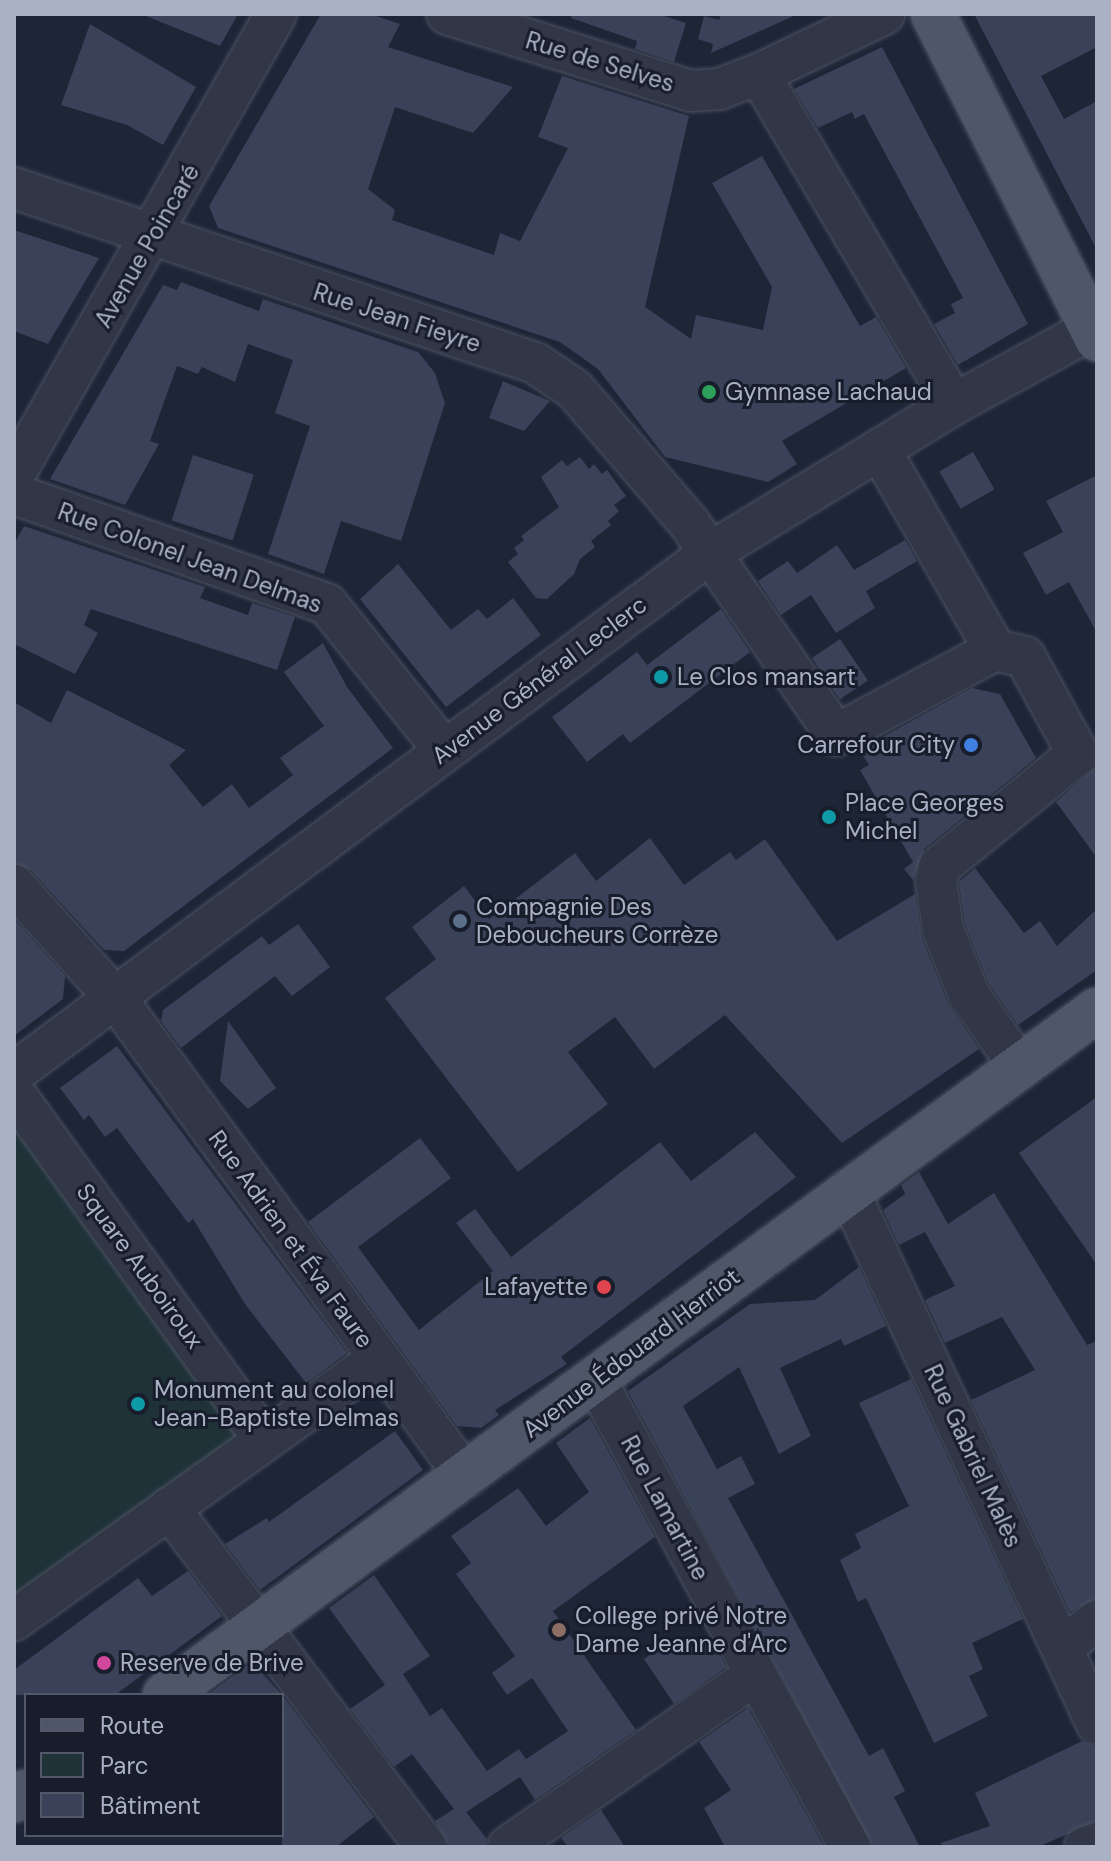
<!DOCTYPE html>
<html>
<head>
<meta charset="utf-8">
<style>
	body { margin:0 }
	#map { position:relative; width:1111px; height:1861px; overflow:hidden; background:#1d2537; font-family:"DM Sans",sans-serif }
	div>[style] { position:absolute }
	.green>* { inset:0; background:#1f3238 }
	.building>* { inset:0; background:#394258; transform-origin:0 0 }
	.roads { filter:drop-shadow(0 0 2px #4c5262) drop-shadow(0 0 2px #4c5262) }
	.minor>* { height:40px; margin:-20px; padding:0 20px; transform-origin:20px; border-radius:20px; background:#313747 }
	.major>* { height:44px; margin:-22px; padding:0 22px; transform-origin:22px; border-radius:22px; background:#4e5668 }
	.dots>* { width:22px; height:22px; translate:-50% -50%; box-sizing:border-box; border:4px solid #171d2b; border-radius:50% }
	span { translate:-50% -50%; white-space:nowrap; text-align:center; line-height:1.15; -webkit-text-stroke:6px #171d2b; paint-order:stroke }
	.street-label { font-size:24px; color:#aab1c5 }
	.poi-label { font-size:24px; color:#aab1c5 }
	.left { translate:0 -50%; text-align:left }
	.right { translate:-100% -50%; text-align:right }
	.frame { position:absolute; inset:0; border:16px solid #aab1c5; pointer-events:none }
	.legend { position:absolute; left:24px; top:1693px; width:260px; height:144px; box-sizing:border-box; background:#171d2b; border:2px solid #525869; margin:0; padding:10px 14px; list-style:none; font-size:24px; color:#aab1c5 }
	.legend li { display:flex; align-items:center; gap:16px; height:40px }
	.legend b { width:40px; border:2px solid #525869 }
</style>
</head>
<body>
<div id="map">
	<div class="green">
		<div style="clip-path:polygon(14px 1127px,243px 1436px,14px 1611px)"></div>
	</div>
	<div class="building">
		<div style="clip-path:polygon(141px 14px,238px 14px,220px 46px)"></div>
		<div style="clip-path:polygon(321px 14px,370px 14px,400px 24px,388px 47px,513px 87px,473px 133px,395px 107px,368px 189px,395px 210px,392px 220px,494px 255px,500px 233px,520px 241px,568px 148px,538px 137px,562px 76px,689px 116px,645px 307px,691px 339px,696px 315px,763px 330px,772px 287px,712px 183px,762px 156px,860px 326px,876px 317px,906px 368px,782px 441px,797px 464px,768px 482px,665px 457px,598px 369px,560px 342px,218px 228px,209px 206px)"></div>
		<div style="clip-path:polygon(572px 14px,658px 14px,686px 23px,674px 62px,635px 49px,637px 41px,571px 18px)"></div>
		<div style="clip-path:polygon(721px 14px,798px 14px,711px 53px,713px 44px,698px 39px,704px 16px,719px 20px)"></div>
		<div style="clip-path:polygon(974px 14px,1097px 14px,1097px 47px,1041px 76px,1064px 119px,1097px 101px,1097px 250px)"></div>
		<div style="clip-path:polygon(90px 24px,196px 87px,163px 145px,127px 125px,61px 105px)"></div>
		<div style="clip-path:polygon(882px 47px,1028px 324px,958px 365px,934px 324px,955px 313px,951px 304px,963px 298px,864px 114px,855px 119px,852px 112px,818px 128px,794px 89px)"></div>
		<div style="clip-path:polygon(14px 230px,99px 258px,48px 344px,14px 331px)"></div>
		<div style="clip-path:polygon(181px 282px,259px 311px,263px 299px,418px 352px,435px 373px,445px 403px,401px 541px,341px 521px,324px 574px,268px 554px,310px 426px,275px 413px,293px 360px,248px 344px,235px 382px,202px 367px,198px 374px,177px 366px,150px 441px,159px 444px,125px 505px,50px 479px,163px 285px,177px 290px)"></div>
		<div style="clip-path:polygon(503px 381px,550px 401px,524px 431px,489px 418px)"></div>
		<div style="left:973px;top:452px;width:43px;height:39px;rotate:60deg"></div>
		<div style="left:193px;top:455px;width:64px;height:69px;rotate:18deg"></div>
		<div style="clip-path:polygon(580px 457px,589px 469px,594px 464px,602px 474px,607px 470px,626px 496px,614px 505px,619px 511px,608px 521px,611px 525px,591px 541px,595px 547px,580px 559px,574px 574px,547px 599px,536px 598px,508px 562px,518px 554px,514px 548px,524px 540px,521px 536px,559px 507px,541px 477px,562px 460px,567px 466px)"></div>
		<div style="clip-path:polygon(1097px 475px,1097px 633px,1069px 582px,1046px 595px,1023px 553px,1063px 532px,1046px 501px)"></div>
		<div style="clip-path:polygon(24px 526px,205px 587px,200px 598px,248px 615px,252px 603px,295px 617px,277px 670px,91px 609px,84px 625px,98px 633px,75px 674px,14px 644px,14px 544px)"></div>
		<div style="clip-path:polygon(905px 540px,917px 561px,866px 591px,875px 608px,836px 633px,811px 595px,781px 615px,758px 581px,788px 561px,797px 573px,837px 545px,854px 570px)"></div>
		<div style="clip-path:polygon(398px 564px,451px 630px,478px 609px,487px 619px,513px 598px,541px 635px,446px 707px,360px 599px)"></div>
		<div style="clip-path:polygon(721px 609px,750px 652px,630px 743px,623px 734px,587px 762px,552px 717px,637px 652px,647px 665px)"></div>
		<div style="left:840px;top:639px;width:50px;height:34px;rotate:56deg"></div>
		<div style="clip-path:polygon(323px 643px,347px 687px,393px 748px,124px 951px,104px 950px,31px 870px,14px 863px,14px 702px,51px 723px,67px 690px,186px 750px,169px 765px,203px 807px,232px 784px,249px 808px,293px 775px,280px 758px,324px 726px,284px 672px)"></div>
		<div style="clip-path:polygon(972px 688px,1000px 694px,1036px 758px,924px 849px,913px 880px,904px 869px,913px 862px,860px 770px,869px 765px,859px 750px)"></div>
		<div style="clip-path:polygon(1097px 766px,1097px 858px,1056px 802px)"></div>
		<div style="clip-path:polygon(650px 838px,684px 885px,730px 852px,736px 860px,765px 839px,837px 941px,915px 894px,922px 939px,948px 1004px,979px 1049px,842px 1143px,725px 1015px,654px 1069px,615px 1017px,568px 1052px,608px 1104px,518px 1172px,385px 998px,436px 959px,412px 927px,464px 886px,489px 919px,575px 853px,596px 881px)"></div>
		<div style="clip-path:polygon(975px 868px,1024px 933px,1040px 921px,1057px 946px,1097px 909px,1097px 970px,1018px 1025px,989px 984px,965px 924px,959px 882px)"></div>
		<div style="clip-path:polygon(14px 919px,65px 976px,63px 999px,14px 1036px)"></div>
		<div style="clip-path:polygon(298px 924px,330px 967px,292px 996px,275px 976px,181px 1048px,161px 1021px,163px 1010px,262px 936px,269px 945px)"></div>
		<div style="clip-path:polygon(228px 1021px,276px 1088px,248px 1109px,220px 1081px)"></div>
		<div style="clip-path:polygon(117px 1046px,347px 1353px,306px 1383px,245px 1304px,193px 1219px,188px 1223px,117px 1128px,105px 1137px,89px 1115px,84px 1120px,60px 1088px)"></div>
		<div style="clip-path:polygon(1097px 1097px,1097px 1265px,1019px 1153px)"></div>
		<div style="clip-path:polygon(755px 1132px,796px 1177px,561px 1357px,567px 1364px,495px 1410px,499px 1415px,481px 1428px,457px 1426px,308px 1222px,420px 1138px,451px 1178px,358px 1247px,419px 1330px,493px 1271px,456px 1223px,475px 1209px,511px 1257px,660px 1142px,691px 1181px)"></div>
		<div style="clip-path:polygon(919px 1172px,948px 1224px,994px 1193px,1087px 1345px,1097px 1341px,1097px 1598px,1070px 1612px,971px 1400px,1035px 1370px,1002px 1317px,945px 1343px,925px 1300px,955px 1286px,925px 1232px,899px 1245px,883px 1210px,905px 1194px,901px 1185px)"></div>
		<div style="clip-path:polygon(859px 1267px,886px 1326px,844px 1346px,841px 1339px,780px 1368px,811px 1436px,779px 1454px,739px 1367px,683px 1406px,717px 1469px,741px 1456px,755px 1484px,728px 1498px,869px 1756px,883px 1748px,905px 1791px,894px 1797px,920px 1847px,873px 1847px,628px 1391px,750px 1304px,815px 1300px)"></div>
		<div style="clip-path:polygon(911px 1379px,1023px 1619px,972px 1643px,983px 1669px,969px 1676px,988px 1716px,934px 1743px,866px 1598px,858px 1602px,840px 1560px,861px 1548px,855px 1534px,909px 1506px,859px 1403px)"></div>
		<div style="clip-path:polygon(590px 1418px,655px 1537px,553px 1611px,636px 1730px,535px 1800px,520px 1777px,466px 1812px,487px 1839px,485px 1847px,450px 1847px,435px 1821px,454px 1809px,412px 1754px,394px 1767px,350px 1709px,385px 1685px,329px 1608px,374px 1575px,430px 1656px,403px 1674px,430px 1716px,442px 1708px,487px 1771px,519px 1749px,526px 1759px,568px 1731px,532px 1678px,507px 1695px,492px 1673px,515px 1656px,456px 1574px,471px 1563px,451px 1536px,518px 1488px,546px 1526px,589px 1492px,556px 1443px)"></div>
		<div style="clip-path:polygon(395px 1431px,423px 1470px,260px 1590px,225px 1544px,267px 1518px,269px 1522px)"></div>
		<div style="clip-path:polygon(188px 1571px,222px 1616px,115px 1695px,14px 1695px,14px 1670px,138px 1578px,152px 1596px)"></div>
		<div style="clip-path:polygon(709px 1636px,726px 1667px,674px 1704px,644px 1659px,668px 1642px,676px 1655px)"></div>
		<div style="clip-path:polygon(252px 1662px,282px 1695px,207px 1695px)"></div>
		<div style="clip-path:polygon(282px 1695px,374px 1817px,336px 1847px,282px 1847px)"></div>
		<div style="clip-path:polygon(748px 1708px,824px 1847px,725px 1847px,704px 1808px,731px 1790px,699px 1742px)"></div>
		<div style="clip-path:polygon(1082px 1741px,1097px 1747px,1097px 1821px,1038px 1847px,942px 1847px,941px 1843px,990px 1826px,975px 1793px)"></div>
		<div style="clip-path:polygon(601px 1810px,625px 1847px,568px 1847px,561px 1838px)"></div>
	</div>
	<div class="roads">
		<div class="minor">
			<div style="left:447px;top:14px;width:256px;rotate:17.5deg"></div>
			<div style="left:691px;top:91px;width:28px;rotate:-4deg"></div>
			<div style="left:719px;top:89px;width:43px;rotate:-20.6deg"></div>
			<div style="left:759px;top:74px;width:139px;rotate:-25.6deg"></div>
			<div style="left:759px;top:74px;width:383px;rotate:59.4deg"></div>
			<div style="left:14px;top:188px;width:550px;rotate:18.57deg"></div>
			<div style="left:535px;top:363px;width:47px;rotate:33.7deg"></div>
			<div style="left:574px;top:389px;width:178px;rotate:49.3deg"></div>
			<div style="left:690px;top:524px;width:257px;rotate:55.3deg"></div>
			<div style="left:836px;top:735px;width:180px;rotate:-28.1deg"></div>
			<div style="left:880px;top:450px;width:231px;rotate:60.1deg"></div>
			<div style="left:995px;top:650px;width:31px;rotate:13deg"></div>
			<div style="left:1025px;top:657px;width:111px;rotate:61.3deg"></div>
			<div style="left:1078px;top:754px;width:179px;rotate:140.9deg"></div>
			<div style="left:939px;top:867px;width:14px;rotate:102deg"></div>
			<div style="left:936px;top:881px;width:49px;rotate:81.9deg"></div>
			<div style="left:943px;top:930px;width:70px;rotate:68.2deg"></div>
			<div style="left:969px;top:995px;width:87px;rotate:54.8deg"></div>
			<div style="left:14px;top:475px;width:530px;rotate:-60.39deg"></div>
			<div style="left:14px;top:494px;width:332px;rotate:19.4deg"></div>
			<div style="left:327px;top:604px;width:187px;rotate:51.3deg"></div>
			<div style="left:14px;top:885px;width:154px;rotate:48.2deg"></div>
			<div style="left:117px;top:1000px;width:591px;rotate:53.81deg"></div>
			<div style="left:14px;top:1073px;width:869px;rotate:-36.76deg"></div>
			<div style="left:710px;top:553px;width:286px;rotate:-31.4deg"></div>
			<div style="left:954px;top:404px;width:163px;rotate:-28.6deg"></div>
			<div style="left:14px;top:1093px;width:427px;rotate:54.2deg"></div>
			<div style="left:848px;top:1190px;width:589px;rotate:65deg"></div>
			<div style="left:595px;top:1379px;width:533px;rotate:61.42deg"></div>
			<div style="left:169px;top:1508px;width:425px;rotate:52.8deg"></div>
			<div style="left:14px;top:1620px;width:448px;rotate:-35.6deg"></div>
			<div style="left:1063px;top:1646px;width:42px;rotate:-36.3deg"></div>
			<div style="left:508px;top:1847px;width:301px;rotate:-34.9deg"></div>
			<div style="left:1085px;top:1847px;width:13px;rotate:-18deg"></div>
		</div>
		<div class="major">
			<div style="left:933px;top:14px;width:364px;rotate:63.2deg"></div>
			<div style="left:165px;top:1695px;width:1157px;rotate:-36.32deg"></div>
			<div style="left:14px;top:1800px;width:14px;rotate:-34deg"></div>
		</div>
	</div>
	<div class="dots">
		<div style="left:709px;top:392px;background:#2e9e5b"></div>
		<div style="left:661px;top:677px;background:#0f9aa8"></div>
		<div style="left:971px;top:745px;background:#3f7fe0"></div>
		<div style="left:829px;top:817px;background:#0f9aa8"></div>
		<div style="left:460px;top:921px;background:#5c6f8a"></div>
		<div style="left:604px;top:1287px;background:#e0444e"></div>
		<div style="left:138px;top:1404px;background:#0f9aa8"></div>
		<div style="left:559px;top:1630px;background:#8d6e63"></div>
		<div style="left:104px;top:1663px;background:#d1479c"></div>
	</div>
	<div class="street-label">
		<span style="left:600px;top:62px;rotate:17deg">Rue de Selves</span>
		<span style="left:147px;top:246px;rotate:-60deg">Avenue Poincaré</span>
		<span style="left:397px;top:318px;rotate:18deg">Rue Jean Fieyre</span>
		<span style="left:190px;top:558px;rotate:20deg">Rue Colonel Jean Delmas</span>
		<span style="left:539px;top:680px;rotate:-37deg">Avenue Général Leclerc</span>
		<span style="left:291px;top:1239px;rotate:54deg">Rue Adrien et Éva Faure</span>
		<span style="left:140px;top:1266px;rotate:54deg">Square Auboiroux</span>
		<span style="left:631px;top:1353px;rotate:-37deg">Avenue Édouard Herriot</span>
		<span style="left:973px;top:1456px;rotate:65deg">Rue Gabriel Malès</span>
		<span style="left:665px;top:1508px;rotate:62deg">Rue Lamartine</span>
	</div>
	<div class="poi-label">
		<span class="left" style="left:725px;top:392px">Gymnase Lachaud</span>
		<span class="left" style="left:677px;top:677px">Le Clos mansart</span>
		<span class="right" style="left:955px;top:745px">Carrefour City</span>
		<span class="left" style="left:845px;top:817px">Place Georges<br>Michel</span>
		<span class="left" style="left:476px;top:921px">Compagnie Des<br>Deboucheurs Corrèze</span>
		<span class="right" style="left:588px;top:1287px">Lafayette</span>
		<span class="left" style="left:154px;top:1404px">Monument au colonel<br>Jean-Baptiste Delmas</span>
		<span class="left" style="left:575px;top:1630px">College privé Notre<br>Dame Jeanne d'Arc</span>
		<span class="left" style="left:120px;top:1663px">Reserve de Brive</span>
	</div>
	<div class="frame"></div>
	<ul class="legend">
	<li><b style="height:10px;background:#4e5668"></b>Route</li>
	<li><b style="height:22px;background:#1f3238"></b>Parc</li>
	<li><b style="height:22px;background:#394258"></b>Bâtiment</li>
	</ul>
</div>
</body>
</html>
